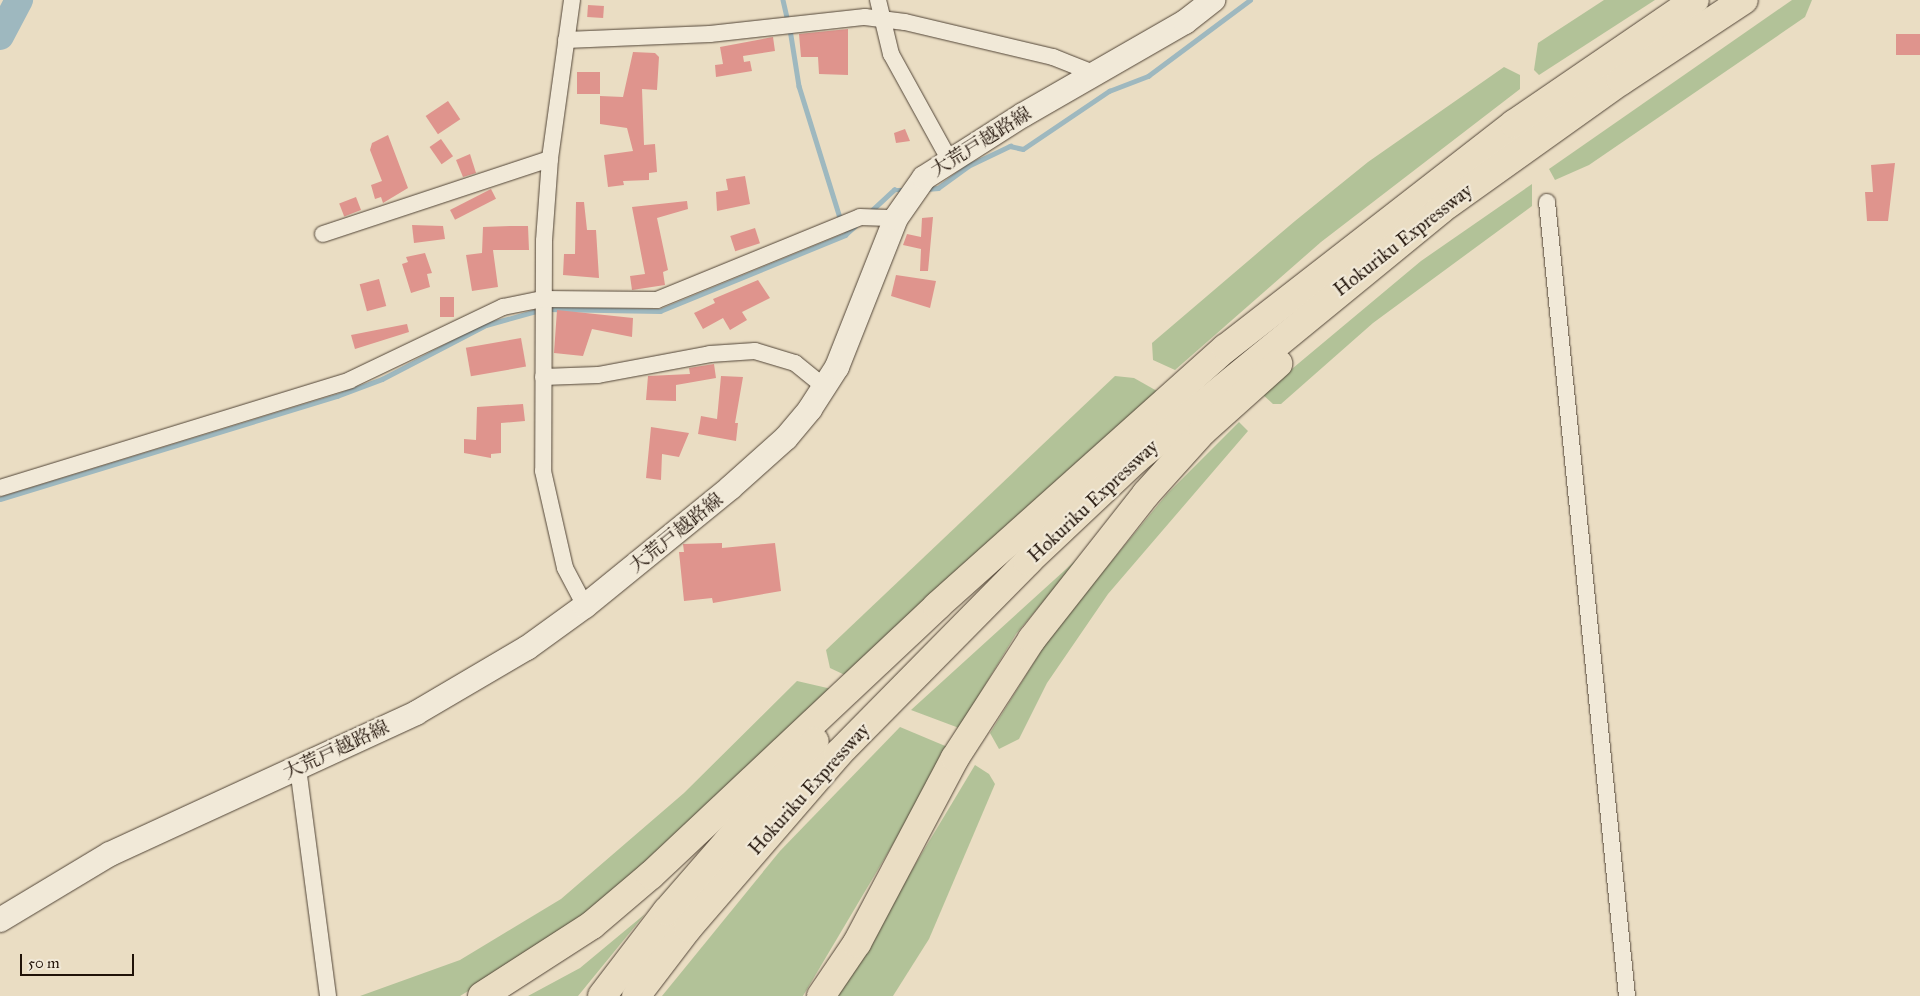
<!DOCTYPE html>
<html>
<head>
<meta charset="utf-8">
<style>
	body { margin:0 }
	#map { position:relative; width:1920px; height:996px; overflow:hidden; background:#eaddc3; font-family:"IM FELL Great Primer","Noto Serif JP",serif }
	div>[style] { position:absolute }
	.green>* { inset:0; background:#b2c298 }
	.stream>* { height:4.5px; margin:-2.25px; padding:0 2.25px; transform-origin:2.25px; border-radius:2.25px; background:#9eb8bf }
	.river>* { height:28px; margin:-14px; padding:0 14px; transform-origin:14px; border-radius:14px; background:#9eb8bf }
	.building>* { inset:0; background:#df948d; transform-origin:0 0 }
	.roads { filter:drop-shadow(0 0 1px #524537) drop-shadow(0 0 1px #524537) }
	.minor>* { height:16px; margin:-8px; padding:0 8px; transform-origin:8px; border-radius:8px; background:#f1e9d8 }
	.secondary>* { height:24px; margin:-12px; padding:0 12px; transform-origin:12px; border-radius:12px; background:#f1e9d8 }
	.motorway>* { height:28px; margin:-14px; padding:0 14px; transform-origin:14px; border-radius:14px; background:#eaddc3 }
	span { translate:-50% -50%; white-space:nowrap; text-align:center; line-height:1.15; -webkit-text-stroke:4.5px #f1e9d8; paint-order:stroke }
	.street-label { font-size:19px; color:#201208 }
	.scale { position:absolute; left:20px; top:954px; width:114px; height:22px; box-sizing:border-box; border:2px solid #201208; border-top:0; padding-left:6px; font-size:15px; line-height:18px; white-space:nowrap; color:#201208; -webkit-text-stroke:4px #f1e9d8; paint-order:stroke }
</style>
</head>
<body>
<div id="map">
	<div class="green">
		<div style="clip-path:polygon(1604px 0,1655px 0,1539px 75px,1534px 70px,1538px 43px)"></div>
		<div style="clip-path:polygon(1792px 0,1812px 0,1805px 17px,1589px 165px,1555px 180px,1549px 169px)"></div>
		<div style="clip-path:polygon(1504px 67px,1520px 75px,1520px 89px,1321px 242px,1175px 370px,1153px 360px,1152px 343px,1295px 221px,1368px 162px)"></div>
		<div style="clip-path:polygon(1532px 184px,1532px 206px,1373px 323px,1281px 404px,1273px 404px,1262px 394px,1421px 261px)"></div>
		<div style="clip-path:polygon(1115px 376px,1134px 378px,1157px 391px,847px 676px,830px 668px,826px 650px)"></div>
		<div style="clip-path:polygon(1239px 422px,1248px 431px,1108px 594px,1047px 683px,1019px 739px,999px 749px,990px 733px,1053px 632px,1167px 494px)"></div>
		<div style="clip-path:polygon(1086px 551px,1016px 634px,959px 728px,911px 710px)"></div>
		<div style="clip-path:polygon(797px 681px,836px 690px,587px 919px,460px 996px,360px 996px,460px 960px,561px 899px,684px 793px)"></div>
		<div style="clip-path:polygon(900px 727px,950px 748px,803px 996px,662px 996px,780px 851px)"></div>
		<div style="clip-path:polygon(975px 765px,989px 774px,995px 784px,929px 939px,893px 996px,836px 996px)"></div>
		<div style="clip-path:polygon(645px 914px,578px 996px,528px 996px,580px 968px)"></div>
	</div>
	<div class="stream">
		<div style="left:783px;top:0;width:22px;rotate:77deg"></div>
		<div style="left:790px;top:29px;width:58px;rotate:81deg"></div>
		<div style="left:799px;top:86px;width:141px;rotate:72.7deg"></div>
		<div style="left:927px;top:189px;width:11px;rotate:-5deg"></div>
		<div style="left:938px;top:188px;width:37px;rotate:-36deg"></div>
		<div style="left:968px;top:166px;width:47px;rotate:-25.5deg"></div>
		<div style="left:1010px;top:146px;width:13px;rotate:13deg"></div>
		<div style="left:1023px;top:149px;width:104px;rotate:-34deg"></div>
		<div style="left:1109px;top:91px;width:42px;rotate:-21deg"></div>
		<div style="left:1148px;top:76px;width:127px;rotate:-36.7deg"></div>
		<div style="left:870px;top:212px;width:33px;rotate:-43deg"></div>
		<div style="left:894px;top:190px;width:13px"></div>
		<div style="left:547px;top:309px;width:113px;rotate:1deg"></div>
		<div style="left:660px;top:311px;width:200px;rotate:-22.3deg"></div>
		<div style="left:845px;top:235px;width:13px;rotate:-42deg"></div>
		<div style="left:0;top:499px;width:352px;rotate:-17deg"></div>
		<div style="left:337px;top:396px;width:48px;rotate:-20.7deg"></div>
		<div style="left:382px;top:379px;width:117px;rotate:-27.4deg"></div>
		<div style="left:486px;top:325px;width:56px;rotate:-15.5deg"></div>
	</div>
	<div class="river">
		<div style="left:0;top:36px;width:41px;rotate:-62.2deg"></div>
	</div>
	<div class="building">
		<div style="left:588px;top:5px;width:16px;height:12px;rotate:4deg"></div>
		<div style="clip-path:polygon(848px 29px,848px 75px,819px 74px,818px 57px,801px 57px,799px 34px)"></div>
		<div style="left:1920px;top:34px;width:21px;height:24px;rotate:90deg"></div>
		<div style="clip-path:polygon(773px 37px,775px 51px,743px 56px,744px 62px,750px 61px,752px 71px,716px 77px,715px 65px,723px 64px,720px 47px)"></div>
		<div style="clip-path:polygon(633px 52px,655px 53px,659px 57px,657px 90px,642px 89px,644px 145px,655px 144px,657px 172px,649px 173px,649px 180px,623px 181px,624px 185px,608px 187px,604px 155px,633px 151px,627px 128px,600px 124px,600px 96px,623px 97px)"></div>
		<div style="left:577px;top:72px;width:23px;height:22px"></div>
		<div style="left:448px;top:101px;width:22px;height:27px;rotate:56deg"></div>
		<div style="clip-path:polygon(905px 129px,910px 141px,896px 143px,894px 133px)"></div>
		<div style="clip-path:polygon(388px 135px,408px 188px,383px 203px,381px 197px,375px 199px,371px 185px,382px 181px,370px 150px,372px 143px)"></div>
		<div style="left:441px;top:139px;width:21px;height:14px;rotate:55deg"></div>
		<div style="clip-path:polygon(470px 154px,476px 173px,463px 177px,456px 160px)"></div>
		<div style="clip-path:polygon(1895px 163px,1888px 221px,1867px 221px,1865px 192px,1873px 192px,1871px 165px)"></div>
		<div style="clip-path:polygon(745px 176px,750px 204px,717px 211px,716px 192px,728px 190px,726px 179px)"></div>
		<div style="left:491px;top:189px;width:11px;height:46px;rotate:63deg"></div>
		<div style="left:356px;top:197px;width:14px;height:18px;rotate:69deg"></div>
		<div style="clip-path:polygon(687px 201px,688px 209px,657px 218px,668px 270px,663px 272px,665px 285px,632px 290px,630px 276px,645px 274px,632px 207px)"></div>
		<div style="clip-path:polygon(576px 202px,584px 202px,587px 230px,596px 230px,599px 278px,563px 275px,564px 254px,575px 254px)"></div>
		<div style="clip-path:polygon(933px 217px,928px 271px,920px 271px,921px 249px,903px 245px,907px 234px,921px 237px,922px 218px)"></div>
		<div style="clip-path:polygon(412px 225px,443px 226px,445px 239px,414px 243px)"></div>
		<div style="clip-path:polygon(510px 226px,528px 226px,529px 250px,493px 250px,498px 287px,472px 291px,466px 255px,482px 253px,483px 227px)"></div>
		<div style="left:755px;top:228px;width:16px;height:26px;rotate:72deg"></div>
		<div style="clip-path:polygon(425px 253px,432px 273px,427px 274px,430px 287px,411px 293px,402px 264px,408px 262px,406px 257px)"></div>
		<div style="clip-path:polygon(896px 275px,936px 281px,930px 308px,891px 296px)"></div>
		<div style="left:379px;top:279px;width:28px;height:20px;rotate:75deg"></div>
		<div style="clip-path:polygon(758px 280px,770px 298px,742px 312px,747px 320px,730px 330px,723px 318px,703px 329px,694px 313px,715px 303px,713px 299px)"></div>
		<div style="left:440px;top:297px;width:14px;height:20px"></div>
		<div style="clip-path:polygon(557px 310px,633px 318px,632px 337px,592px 329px,583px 356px,554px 353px)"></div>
		<div style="clip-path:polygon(407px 324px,409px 332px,355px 349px,351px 335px)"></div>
		<div style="left:521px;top:338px;width:29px;height:56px;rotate:80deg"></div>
		<div style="clip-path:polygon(714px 364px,716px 378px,676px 385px,676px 401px,646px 400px,648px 376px,690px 374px,689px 368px)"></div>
		<div style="clip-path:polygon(721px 376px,743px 377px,735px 423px,738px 423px,736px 441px,698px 434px,701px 416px,717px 419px)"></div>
		<div style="clip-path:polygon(523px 404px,525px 421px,501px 423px,501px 453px,491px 454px,491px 458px,464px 453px,464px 439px,476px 440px,477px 407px)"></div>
		<div style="clip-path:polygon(651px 427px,689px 433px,679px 457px,662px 454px,661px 480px,646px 478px)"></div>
		<div style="clip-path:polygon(722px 543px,722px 548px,775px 543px,781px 591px,713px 603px,712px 598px,684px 601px,679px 552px,684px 552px,683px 544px)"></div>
	</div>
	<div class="roads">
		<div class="minor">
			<div style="left:572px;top:0;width:161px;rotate:97.9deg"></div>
			<div style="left:550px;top:159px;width:82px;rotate:94.2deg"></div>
			<div style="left:544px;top:241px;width:230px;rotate:90.2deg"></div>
			<div style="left:543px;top:471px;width:99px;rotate:77.2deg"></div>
			<div style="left:565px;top:568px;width:43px;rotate:62.2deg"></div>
			<div style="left:878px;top:0;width:56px;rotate:76.5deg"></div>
			<div style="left:891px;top:54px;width:120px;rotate:61.1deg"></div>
			<div style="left:566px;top:40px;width:144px;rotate:-2.4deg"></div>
			<div style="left:710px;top:34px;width:156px;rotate:-6.3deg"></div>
			<div style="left:865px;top:17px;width:40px;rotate:7.1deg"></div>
			<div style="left:905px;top:22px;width:152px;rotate:13.3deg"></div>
			<div style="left:1053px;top:57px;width:46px;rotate:21.6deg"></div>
			<div style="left:1547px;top:202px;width:798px;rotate:84.25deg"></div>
			<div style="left:323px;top:234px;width:239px;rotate:-18.3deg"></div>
			<div style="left:543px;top:377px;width:55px;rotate:-2.1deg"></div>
			<div style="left:598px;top:375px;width:114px;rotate:-10.6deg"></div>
			<div style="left:710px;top:354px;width:45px;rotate:-3.8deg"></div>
			<div style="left:755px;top:351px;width:42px;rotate:16.7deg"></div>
			<div style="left:795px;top:363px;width:38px;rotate:39deg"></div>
			<div style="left:0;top:488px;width:366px;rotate:-17.1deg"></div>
			<div style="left:350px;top:380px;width:170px;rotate:-25.5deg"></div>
			<div style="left:503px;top:307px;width:41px;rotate:-11.3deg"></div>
			<div style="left:543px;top:299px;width:114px;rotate:0.5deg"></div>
			<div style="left:657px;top:300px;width:219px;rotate:-22.2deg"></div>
			<div style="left:860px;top:217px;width:36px;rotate:2deg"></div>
			<div style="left:298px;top:768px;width:230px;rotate:82.5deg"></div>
		</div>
		<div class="secondary">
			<div style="left:0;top:920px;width:128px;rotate:-31deg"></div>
			<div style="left:110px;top:854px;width:337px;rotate:-24.7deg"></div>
			<div style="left:416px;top:713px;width:129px;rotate:-30.4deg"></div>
			<div style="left:527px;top:648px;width:72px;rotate:-35.9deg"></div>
			<div style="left:585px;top:606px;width:187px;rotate:-39.1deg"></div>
			<div style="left:730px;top:488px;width:75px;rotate:-41.8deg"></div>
			<div style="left:786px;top:438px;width:38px;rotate:-50deg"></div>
			<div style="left:810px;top:409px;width:50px;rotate:-57.3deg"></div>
			<div style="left:837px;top:367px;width:160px;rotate:-68.4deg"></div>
			<div style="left:896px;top:218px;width:49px;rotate:-55deg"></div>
			<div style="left:924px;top:178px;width:117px;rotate:-32.5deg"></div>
			<div style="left:1023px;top:115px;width:187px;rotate:-29.9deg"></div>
			<div style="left:1185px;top:22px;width:36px;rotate:-38deg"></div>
		</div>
		<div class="motorway">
			<div style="left:482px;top:996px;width:131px;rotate:-32.8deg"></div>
			<div style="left:592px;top:925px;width:77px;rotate:-40.3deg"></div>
			<div style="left:651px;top:875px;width:393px;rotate:-43.2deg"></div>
			<div style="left:937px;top:606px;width:387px;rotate:-41.8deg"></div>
			<div style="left:1226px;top:348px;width:365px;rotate:-37.9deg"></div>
			<div style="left:1514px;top:124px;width:219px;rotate:-34.4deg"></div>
			<div style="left:602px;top:996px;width:107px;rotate:-52.6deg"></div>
			<div style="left:667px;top:911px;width:225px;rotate:-49deg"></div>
			<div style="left:636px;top:996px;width:86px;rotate:-52.6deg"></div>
			<div style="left:688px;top:928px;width:230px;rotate:-49.2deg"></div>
			<div style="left:838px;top:754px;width:271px;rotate:-45.4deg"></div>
			<div style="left:1028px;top:561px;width:147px;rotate:-43.3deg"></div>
			<div style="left:1135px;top:460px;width:394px;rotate:-39.3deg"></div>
			<div style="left:1440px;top:210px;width:222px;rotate:-35.5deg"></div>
			<div style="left:1621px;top:81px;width:147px;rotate:-33.4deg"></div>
			<div style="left:821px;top:996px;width:64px;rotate:-55.8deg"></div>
			<div style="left:857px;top:943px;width:209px;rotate:-62.1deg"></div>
			<div style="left:955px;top:758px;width:142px;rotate:-57.1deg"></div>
			<div style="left:1032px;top:639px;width:184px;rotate:-51.8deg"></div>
			<div style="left:1146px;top:494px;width:85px;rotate:-47.9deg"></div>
			<div style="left:1203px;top:431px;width:101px;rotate:-41.8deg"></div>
		</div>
	</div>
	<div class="street-label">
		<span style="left:981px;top:142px;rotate:-32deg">大荒戸越路線</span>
		<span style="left:1403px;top:240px;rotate:-38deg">Hokuriku Expressway</span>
		<span style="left:1093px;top:501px;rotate:-43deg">Hokuriku Expressway</span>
		<span style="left:676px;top:533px;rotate:-39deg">大荒戸越路線</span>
		<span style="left:336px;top:750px;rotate:-25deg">大荒戸越路線</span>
		<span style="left:809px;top:789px;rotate:-48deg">Hokuriku Expressway</span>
	</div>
	<div class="scale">50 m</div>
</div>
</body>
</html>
